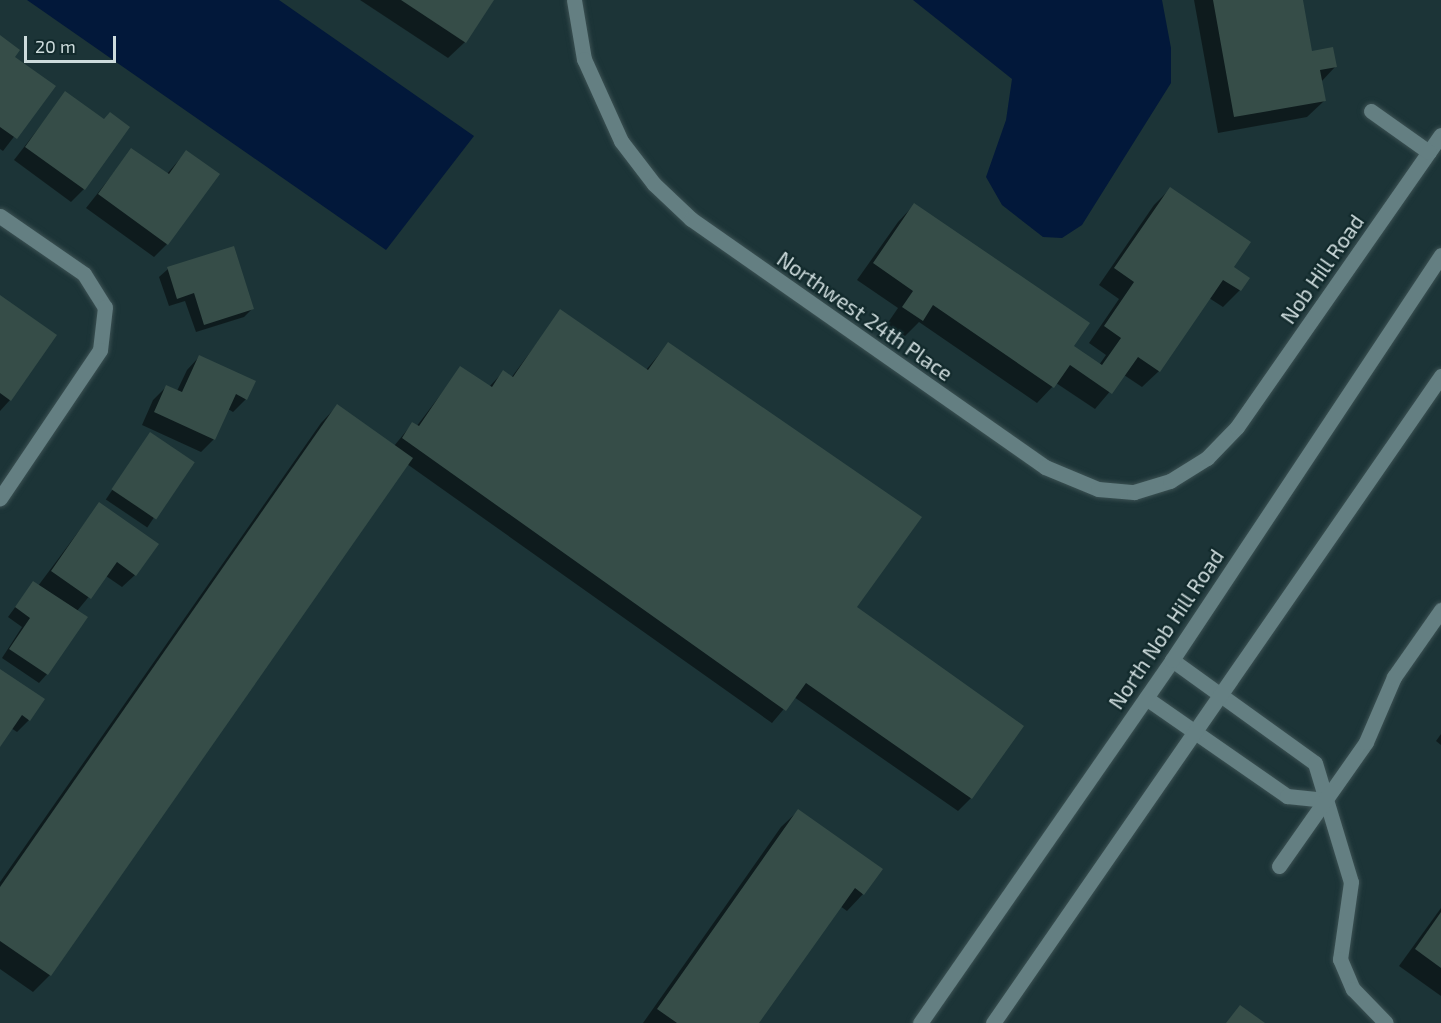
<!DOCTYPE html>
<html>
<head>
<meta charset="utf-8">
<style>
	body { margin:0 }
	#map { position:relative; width:1441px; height:1023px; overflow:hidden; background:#1c3437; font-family:"Exo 2",sans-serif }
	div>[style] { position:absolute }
	.water>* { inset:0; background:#02183a }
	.shadow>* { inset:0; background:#0007; transform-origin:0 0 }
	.building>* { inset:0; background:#364d48; transform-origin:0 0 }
	.roads { filter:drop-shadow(0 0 2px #3c5153) drop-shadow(0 0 2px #3c5153) }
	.minor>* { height:15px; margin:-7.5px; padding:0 7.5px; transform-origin:7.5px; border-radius:7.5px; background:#647f82 }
	.secondary>* { height:15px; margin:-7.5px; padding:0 7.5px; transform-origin:7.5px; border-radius:7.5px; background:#647f82 }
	span { translate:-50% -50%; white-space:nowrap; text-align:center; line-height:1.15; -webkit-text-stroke:4.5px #122a2c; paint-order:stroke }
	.street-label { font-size:21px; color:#cddbdc }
	.scale { position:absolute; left:24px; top:36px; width:92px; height:27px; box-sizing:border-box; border:3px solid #cddbdc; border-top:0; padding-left:8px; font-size:18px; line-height:21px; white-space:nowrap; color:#cddbdc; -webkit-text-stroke:4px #122a2c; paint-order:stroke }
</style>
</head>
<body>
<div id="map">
	<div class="water">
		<div style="clip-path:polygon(27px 0,279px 0,474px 136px,386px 250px)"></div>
		<div style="clip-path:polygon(913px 0,1162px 0,1171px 48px,1171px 83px,1082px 225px,1062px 238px,1043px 237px,1002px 205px,986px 177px,1006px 120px,1012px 79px)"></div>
	</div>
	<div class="shadow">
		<div style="clip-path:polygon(360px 0,492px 0,465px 42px,448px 58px)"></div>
		<div style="clip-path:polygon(1194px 0,1301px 0,1311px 53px,1335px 67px,1321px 82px,1324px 101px,1307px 117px,1218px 133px)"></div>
		<div style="clip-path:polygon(0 38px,13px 57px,53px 86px,3px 151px,0 149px)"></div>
		<div style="clip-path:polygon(66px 93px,84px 189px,71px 202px,14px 160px)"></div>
		<div style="clip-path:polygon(132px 150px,166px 175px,186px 152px,167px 244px,154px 257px,86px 208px)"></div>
		<div style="clip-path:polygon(1170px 189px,1232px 267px,1240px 290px,1223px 307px,1209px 298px,1159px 371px,1142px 387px,1124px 375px,1095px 409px,1056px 383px,1037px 403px,919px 322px,905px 336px,887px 324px,898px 308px,857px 280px,898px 222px,914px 205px,1072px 347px,1099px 365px,1106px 355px,1089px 343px,1119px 299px,1099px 285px,1154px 205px)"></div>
		<div style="clip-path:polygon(168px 269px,253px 308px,244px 317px,196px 332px,185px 301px,169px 306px,159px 277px)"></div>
		<div style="clip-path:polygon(0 297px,10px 400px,0 411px)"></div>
		<div style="clip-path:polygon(561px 311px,646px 370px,668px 344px,855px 608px,1022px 727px,971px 798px,958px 811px,794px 697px,772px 723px,407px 464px,50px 975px,33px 992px,0 969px,0 882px,321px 423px,337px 406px,394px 446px,412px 424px,416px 427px,461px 368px,489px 387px,503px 372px,511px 378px)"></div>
		<div style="clip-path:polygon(199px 357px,246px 399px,233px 412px,228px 409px,214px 439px,201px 452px,142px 425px,153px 400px,166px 387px,177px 391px,187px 370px)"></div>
		<div style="left:150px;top:434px;width:50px;height:79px;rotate:34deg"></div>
		<div style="clip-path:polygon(99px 504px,135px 575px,122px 587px,106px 576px,77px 611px,47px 674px,39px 683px,2px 658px,22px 627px,8px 617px,33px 583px,38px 586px)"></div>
		<div style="clip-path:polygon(0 671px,29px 720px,17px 732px,11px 728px,0 745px)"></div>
		<div style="clip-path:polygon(1441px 734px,1441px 745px,1436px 741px)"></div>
		<div style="clip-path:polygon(798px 811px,863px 894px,847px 911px,840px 906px,758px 1023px,643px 1023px,781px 827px)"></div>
		<div style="clip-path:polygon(1441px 908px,1441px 996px,1399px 966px)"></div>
	</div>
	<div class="building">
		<div style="clip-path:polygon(401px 0,494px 0,466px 43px)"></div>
		<div style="clip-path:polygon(1213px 0,1303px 0,1312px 51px,1333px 47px,1337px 67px,1320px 70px,1326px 101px,1234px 117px)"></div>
		<div style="clip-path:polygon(0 35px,20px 50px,15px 57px,56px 86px,17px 139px,0 127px)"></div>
		<div style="clip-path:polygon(65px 91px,104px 119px,110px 112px,130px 127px,85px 190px,25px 147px)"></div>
		<div style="clip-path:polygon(131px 148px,169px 174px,186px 150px,220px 174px,168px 245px,98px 194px)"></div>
		<div style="clip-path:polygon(1170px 187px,1251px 242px,1234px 267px,1250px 278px,1241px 291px,1223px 280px,1160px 372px,1138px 357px,1112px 394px,1070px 365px,1054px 388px,933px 305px,923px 321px,902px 307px,913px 291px,873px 263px,914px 203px,1090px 323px,1074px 346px,1102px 365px,1121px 338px,1104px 326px,1134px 282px,1114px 268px)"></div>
		<div style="clip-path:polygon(234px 246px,254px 309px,204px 325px,194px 293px,177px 299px,167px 267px)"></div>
		<div style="clip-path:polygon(0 295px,57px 335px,11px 401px,0 393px)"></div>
		<div style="clip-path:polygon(560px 309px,648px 370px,668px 342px,922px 517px,857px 607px,1024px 726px,972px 799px,806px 683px,786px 711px,402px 438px,412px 422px,419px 426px,460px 366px,492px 387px,503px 370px,513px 377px)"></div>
		<div style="clip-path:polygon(199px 355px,256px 381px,247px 400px,236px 394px,215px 440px,154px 412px,166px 385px,182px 392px)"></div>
		<div style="clip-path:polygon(337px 404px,413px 458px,51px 976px,0 941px,0 887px)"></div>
		<div style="left:150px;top:432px;width:54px;height:69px;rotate:34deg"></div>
		<div style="clip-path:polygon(99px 502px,159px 544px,136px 576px,117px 562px,91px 599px,51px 571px)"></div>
		<div style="clip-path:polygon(33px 581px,88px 617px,48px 675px,9px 649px,30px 618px,15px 607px)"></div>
		<div style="clip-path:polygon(0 669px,45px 699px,30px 721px,22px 715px,0 747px)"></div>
		<div style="clip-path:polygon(798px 809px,883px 869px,864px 895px,855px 888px,759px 1023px,677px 1023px,657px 1009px)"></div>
		<div style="clip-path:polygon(1441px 912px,1441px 968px,1415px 949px)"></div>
		<div style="clip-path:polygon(1240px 1005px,1265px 1023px,1226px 1023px)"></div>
	</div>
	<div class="roads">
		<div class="minor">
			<div style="left:574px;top:0;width:60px;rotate:80.4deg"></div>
			<div style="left:584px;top:59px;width:90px;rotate:65.7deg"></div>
			<div style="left:621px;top:141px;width:54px;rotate:52.5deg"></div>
			<div style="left:654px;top:184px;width:51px;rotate:43.4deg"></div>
			<div style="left:691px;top:219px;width:432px;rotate:35deg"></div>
			<div style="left:1045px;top:467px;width:57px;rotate:22.5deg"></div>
			<div style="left:1098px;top:489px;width:36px;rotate:5deg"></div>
			<div style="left:1134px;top:492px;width:38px;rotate:-17deg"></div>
			<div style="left:1170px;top:481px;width:44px;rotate:-31.9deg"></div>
			<div style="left:1207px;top:458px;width:43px;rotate:-45.9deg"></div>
			<div style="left:1237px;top:427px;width:356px;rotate:-55.1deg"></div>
			<div style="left:1371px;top:111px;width:71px;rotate:35.3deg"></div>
			<div style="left:0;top:216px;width:102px;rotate:34.6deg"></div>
			<div style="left:84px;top:274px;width:39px;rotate:58deg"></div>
			<div style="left:105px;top:307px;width:43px;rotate:96.6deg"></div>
			<div style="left:100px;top:350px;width:179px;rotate:124deg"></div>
			<div style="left:1172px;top:660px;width:176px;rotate:35.8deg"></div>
			<div style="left:1315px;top:763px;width:124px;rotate:73.2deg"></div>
			<div style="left:1351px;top:882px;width:78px;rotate:98.1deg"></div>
			<div style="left:1340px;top:959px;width:33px;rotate:67deg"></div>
			<div style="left:1353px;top:989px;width:47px;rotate:45.9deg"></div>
			<div style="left:1146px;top:698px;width:172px;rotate:34.8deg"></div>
			<div style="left:1287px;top:796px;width:39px;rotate:6deg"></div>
			<div style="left:1279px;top:866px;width:151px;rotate:-54.9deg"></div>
			<div style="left:1366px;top:742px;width:71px;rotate:-66.7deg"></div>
			<div style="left:1394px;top:677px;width:82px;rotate:-55deg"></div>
		</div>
		<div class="secondary">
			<div style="left:920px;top:1023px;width:442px;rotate:-55.2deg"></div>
			<div style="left:1172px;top:660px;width:486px;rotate:-56.4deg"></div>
			<div style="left:993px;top:1023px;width:787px;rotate:-55.3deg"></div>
		</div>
	</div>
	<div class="street-label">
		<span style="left:1322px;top:269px;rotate:-55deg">Nob Hill Road</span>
		<span style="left:865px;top:316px;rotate:35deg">Northwest 24th Place</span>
		<span style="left:1166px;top:629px;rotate:-56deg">North Nob Hill Road</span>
	</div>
	<div class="scale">20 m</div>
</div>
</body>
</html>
